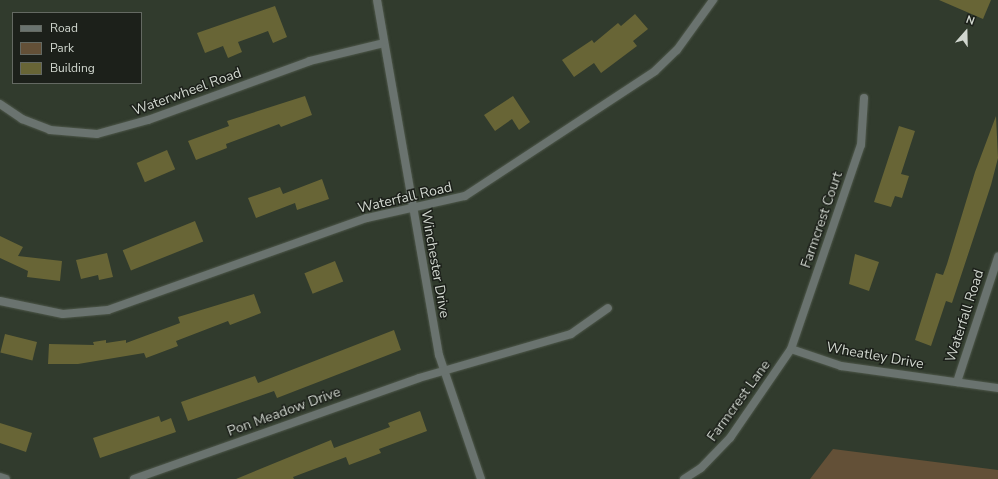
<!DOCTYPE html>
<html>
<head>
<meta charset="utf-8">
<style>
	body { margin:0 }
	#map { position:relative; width:998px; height:479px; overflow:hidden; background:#313b2d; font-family:"Nunito Sans",sans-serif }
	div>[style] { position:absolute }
	.green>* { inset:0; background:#635037 }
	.building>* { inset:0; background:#686536; transform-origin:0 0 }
	.roads { filter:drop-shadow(0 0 1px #4e574a) drop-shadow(0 0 1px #4e574a) }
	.street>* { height:8px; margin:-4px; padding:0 4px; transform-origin:4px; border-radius:4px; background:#6a736f }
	span { translate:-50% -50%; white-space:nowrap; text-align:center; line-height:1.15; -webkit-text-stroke:3px #1c201a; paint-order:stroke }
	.street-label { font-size:14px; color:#d1d7cf }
	.legend { position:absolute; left:12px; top:12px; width:130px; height:72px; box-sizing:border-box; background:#1c201a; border:1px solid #646962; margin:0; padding:5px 7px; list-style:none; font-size:12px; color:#d1d7cf }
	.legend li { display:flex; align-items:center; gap:8px; height:20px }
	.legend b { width:20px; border:1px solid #646962 }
	.north { position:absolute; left:946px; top:12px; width:40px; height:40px; -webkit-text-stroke:3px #1c201a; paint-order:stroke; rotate:20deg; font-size:11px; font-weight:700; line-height:16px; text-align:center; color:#d1d7cf }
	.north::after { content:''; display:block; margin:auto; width:14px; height:18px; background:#d1d7cf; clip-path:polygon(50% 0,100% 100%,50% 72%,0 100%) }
</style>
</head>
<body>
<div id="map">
	<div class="green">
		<div style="clip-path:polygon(833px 449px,998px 470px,998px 479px,810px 479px)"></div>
	</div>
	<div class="building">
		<div style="clip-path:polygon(939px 0,991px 0,983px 19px)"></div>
		<div style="clip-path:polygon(275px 6px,287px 37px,273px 43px,268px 31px,238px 42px,242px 52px,228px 58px,223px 46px,205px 53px,197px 33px)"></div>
		<div style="clip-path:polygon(635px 14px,648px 29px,633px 41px,637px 46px,601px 73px,594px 63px,574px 77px,562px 60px,592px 40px,594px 43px,618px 23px,621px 26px)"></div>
		<div style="clip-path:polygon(305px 96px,312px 115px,281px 127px,279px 124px,226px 144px,227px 148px,196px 160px,188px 141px,229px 126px,227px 121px)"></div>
		<div style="clip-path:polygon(513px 96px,530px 122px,519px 130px,512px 119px,495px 131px,484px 115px)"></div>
		<div style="clip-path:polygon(996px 116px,998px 158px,991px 185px,952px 303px,946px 301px,931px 346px,915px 340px,936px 273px,943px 275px,947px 264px,975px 172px)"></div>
		<div style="clip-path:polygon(899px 126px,915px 131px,901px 174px,909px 176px,902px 198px,895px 196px,891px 207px,874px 202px)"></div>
		<div style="left:167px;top:150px;width:21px;height:33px;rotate:67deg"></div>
		<div style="clip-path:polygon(322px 179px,329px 199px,297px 210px,295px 203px,256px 218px,248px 198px,280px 187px,283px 194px)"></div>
		<div style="left:195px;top:221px;width:22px;height:78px;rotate:68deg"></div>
		<div style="clip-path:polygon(0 236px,23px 247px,18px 256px,62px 261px,60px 281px,27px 277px,28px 271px,0 258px)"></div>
		<div style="clip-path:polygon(107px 253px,113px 277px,99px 280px,98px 275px,81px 279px,76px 260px)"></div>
		<div style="clip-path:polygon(855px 254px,879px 262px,869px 291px,849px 284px)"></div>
		<div style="left:335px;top:261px;width:22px;height:33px;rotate:68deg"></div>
		<div style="clip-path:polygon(254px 294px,261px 313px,230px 325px,228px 321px,176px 341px,178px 346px,146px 358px,144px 353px,78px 364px,48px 364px,49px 344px,94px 345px,93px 342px,106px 340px,106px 343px,126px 340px,126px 343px,180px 323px,178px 317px)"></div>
		<div style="clip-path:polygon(394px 330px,401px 350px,277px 398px,274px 391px,188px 421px,181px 402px,255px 376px,258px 383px)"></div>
		<div style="left:5px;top:334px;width:33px;height:19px;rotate:14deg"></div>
		<div style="clip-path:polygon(420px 411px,427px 431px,379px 449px,381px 453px,349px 465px,346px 457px,293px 477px,294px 479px,236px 479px,331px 440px,334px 448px,390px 427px,388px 423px)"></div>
		<div style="clip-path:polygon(159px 416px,161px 422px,171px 418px,176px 432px,100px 458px,93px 438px)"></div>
		<div style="clip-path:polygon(0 423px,32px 433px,26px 452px,0 443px)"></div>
	</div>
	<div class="roads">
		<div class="street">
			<div style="left:377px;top:0;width:360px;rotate:80.1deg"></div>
			<div style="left:439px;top:355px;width:131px;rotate:71.3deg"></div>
			<div style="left:0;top:104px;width:27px;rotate:34deg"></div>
			<div style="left:22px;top:119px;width:30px;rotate:21deg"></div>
			<div style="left:50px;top:130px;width:47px;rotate:4.9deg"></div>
			<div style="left:97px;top:134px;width:53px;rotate:-15.4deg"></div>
			<div style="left:148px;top:120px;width:172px;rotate:-20deg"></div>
			<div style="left:310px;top:61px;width:76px;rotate:-13.7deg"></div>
			<div style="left:0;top:301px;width:64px;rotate:11.7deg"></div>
			<div style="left:63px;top:314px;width:45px;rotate:-5.1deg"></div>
			<div style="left:108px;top:310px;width:275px;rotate:-19.6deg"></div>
			<div style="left:367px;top:218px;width:100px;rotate:-12.7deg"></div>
			<div style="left:465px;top:196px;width:227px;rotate:-33.3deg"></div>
			<div style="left:655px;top:71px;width:30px;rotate:-44deg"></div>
			<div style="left:677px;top:50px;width:62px;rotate:-54.2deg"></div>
			<div style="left:791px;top:349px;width:53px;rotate:18.8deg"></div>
			<div style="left:841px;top:366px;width:159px;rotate:8deg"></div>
			<div style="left:957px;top:382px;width:132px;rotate:-71.8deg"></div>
			<div style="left:0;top:477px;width:6px;rotate:18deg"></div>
			<div style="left:134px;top:479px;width:302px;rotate:-19.5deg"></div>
			<div style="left:419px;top:378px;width:158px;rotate:-16.1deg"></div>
			<div style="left:571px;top:334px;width:45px;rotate:-35.1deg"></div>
			<div style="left:684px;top:479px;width:20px;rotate:-33deg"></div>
			<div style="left:701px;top:468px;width:42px;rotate:-46deg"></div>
			<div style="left:730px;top:438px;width:108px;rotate:-55.6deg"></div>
			<div style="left:791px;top:349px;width:216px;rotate:-71.1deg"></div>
			<div style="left:861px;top:145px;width:47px;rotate:-86.3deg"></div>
		</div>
	</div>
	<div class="street-label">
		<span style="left:187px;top:92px;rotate:-20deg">Waterwheel Road</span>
		<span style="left:405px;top:198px;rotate:-13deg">Waterfall Road</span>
		<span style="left:822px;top:220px;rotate:-71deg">Farmcrest Court</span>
		<span style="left:435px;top:264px;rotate:80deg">Winchester Drive</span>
		<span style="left:965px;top:316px;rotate:-72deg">Waterfall Road</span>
		<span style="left:875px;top:356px;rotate:10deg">Wheatley Drive</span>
		<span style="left:739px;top:401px;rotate:-54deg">Farmcrest Lane</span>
		<span style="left:284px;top:412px;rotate:-20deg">Pon Meadow Drive</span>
	</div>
	<ul class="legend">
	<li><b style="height:5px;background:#6a736f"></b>Road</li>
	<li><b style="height:11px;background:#635037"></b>Park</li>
	<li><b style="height:11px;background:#686536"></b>Building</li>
	</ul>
	<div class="north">N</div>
</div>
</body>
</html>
